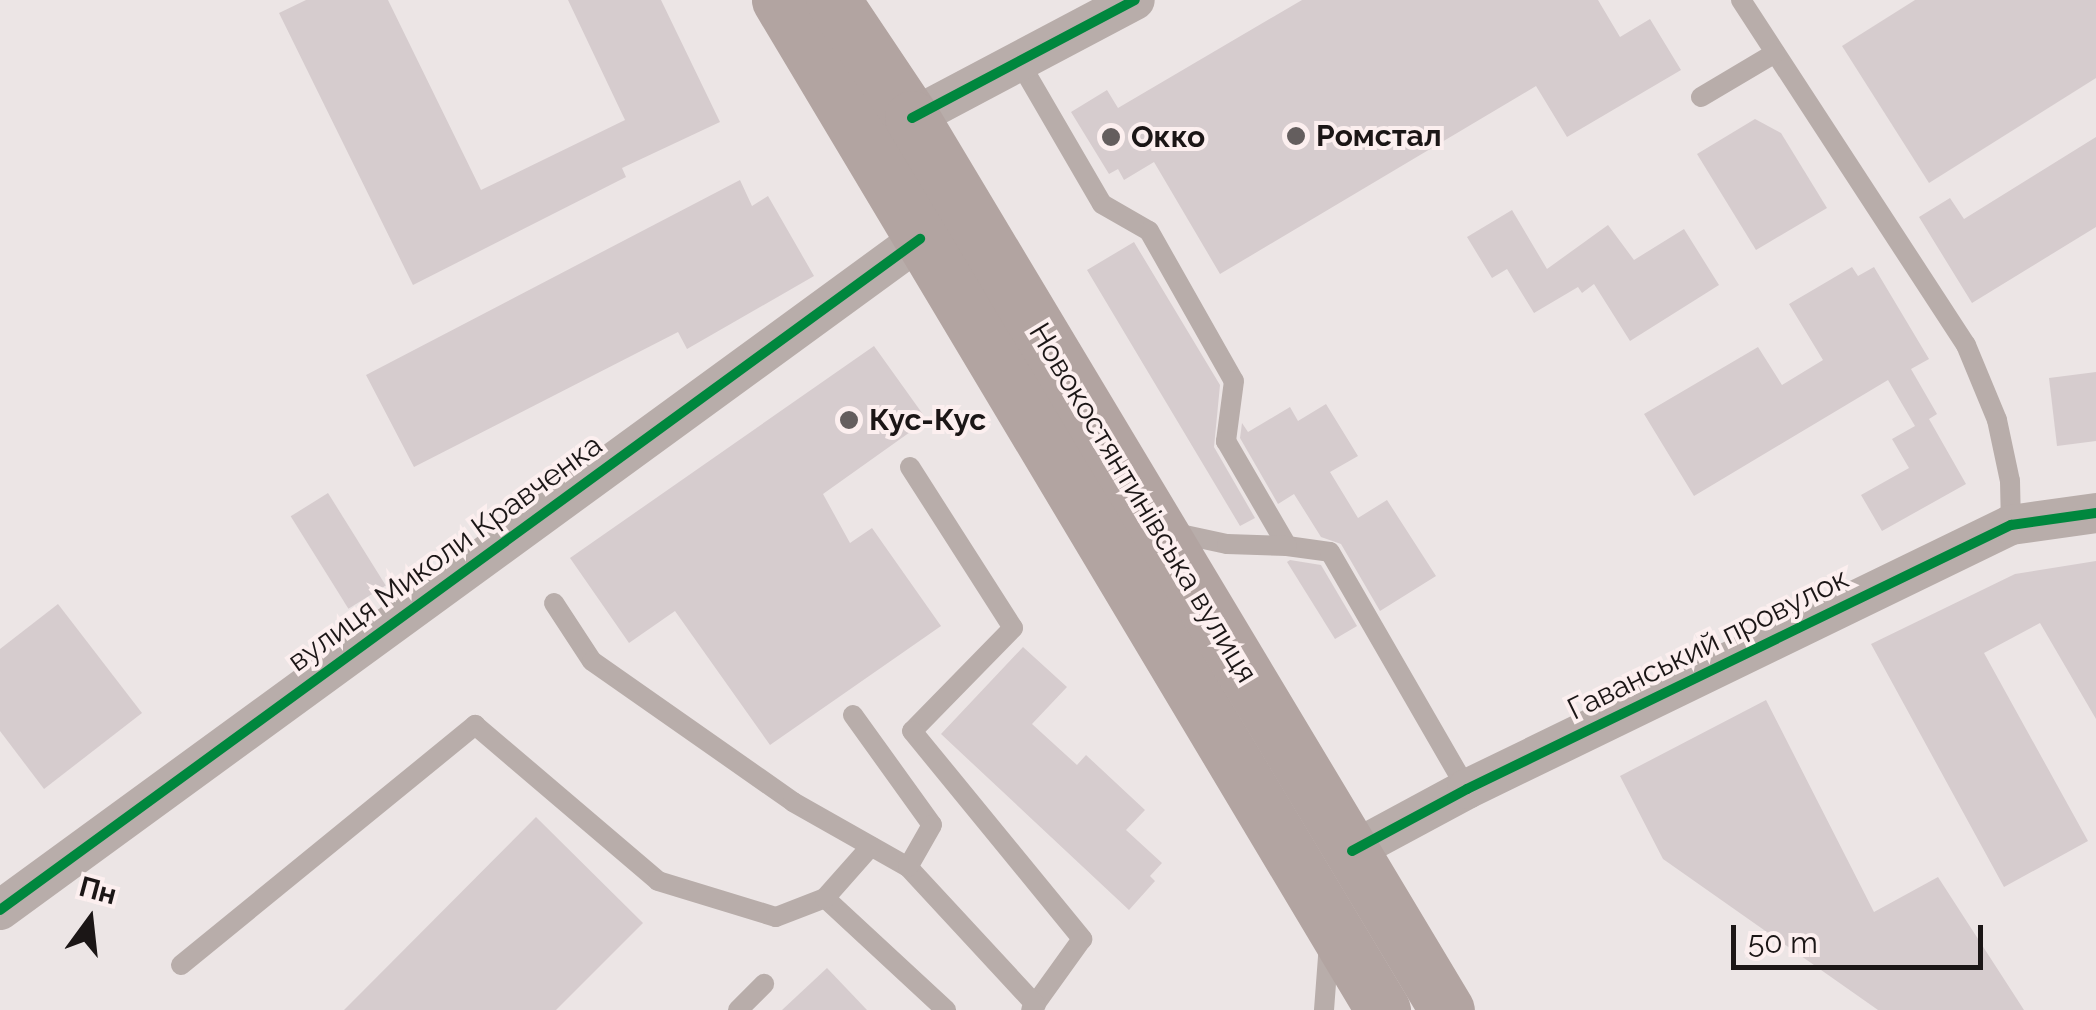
<!DOCTYPE html>
<html>
<head>
<meta charset="utf-8">
<style>
	body { margin:0 }
	#map { position:relative; width:2096px; height:1010px; overflow:hidden; background:#ece5e5; font-family:Raleway,sans-serif }
	div>[style] { position:absolute }
	.building>* { inset:0; background:#d6ccce; transform-origin:0 0 }
	.lane>* { height:20px; margin:-10px; padding:0 10px; transform-origin:10px; border-radius:10px; background:#b8adaa }
	.street>* { height:40px; margin:-20px; padding:0 20px; transform-origin:20px; border-radius:20px; background:#b8adaa }
	.primary>* { height:55px; margin:-27.5px; padding:0 27.5px; transform-origin:27.5px; border-radius:27.5px; background:#b2a4a1 }
	.cycleway>* { height:10px; margin:-5px; padding:0 5px; transform-origin:5px; border-radius:5px; background:#00873e }
	.dots>* { width:28px; height:28px; translate:-50% -50%; box-sizing:border-box; border:5px solid #fcefef; border-radius:50% }
	span { translate:-50% -50%; white-space:nowrap; text-align:center; line-height:1.15; -webkit-text-stroke:8px #fcefef; paint-order:stroke }
	.poi-label { font-size:30px; color:#1b1616; font-weight:700 }
	.left { translate:0 -50%; text-align:left }
	.street-label { font-size:30px; color:#1b1616 }
	.north { position:absolute; left:40px; top:870px; width:100px; height:100px; -webkit-text-stroke:8px #fcefef; paint-order:stroke; rotate:15deg; font-size:28px; font-weight:700; line-height:40px; text-align:center; color:#1b1616 }
	.north::after { content:''; display:block; margin:auto; width:35px; height:45px; background:#1b1616; clip-path:polygon(50% 0,100% 100%,50% 72%,0 100%) }
	.scale { position:absolute; left:1731px; top:925px; width:252px; height:45px; box-sizing:border-box; border:5px solid #1b1616; border-top:0; padding-left:12px; font-size:30px; line-height:35px; white-space:nowrap; color:#1b1616; -webkit-text-stroke:8px #fcefef; paint-order:stroke }
</style>
</head>
<body>
<div id="map">
	<div class="building">
		<div style="clip-path:polygon(306px 0,388px 0,481px 190px,625px 120px,568px 0,661px 0,720px 122px,622px 168px,626px 177px,413px 285px,279px 13px)"></div>
		<div style="clip-path:polygon(1302px 0,1598px 0,1620px 37px,1650px 19px,1681px 70px,1567px 137px,1536px 86px,1220px 274px,1154px 162px,1124px 180px,1118px 169px,1109px 174px,1071px 112px,1107px 90px,1118px 108px)"></div>
		<div style="clip-path:polygon(1915px 0,2096px 0,2096px 78px,1929px 183px,1842px 46px)"></div>
		<div style="clip-path:polygon(1755px 119px,1781px 133px,1827px 208px,1756px 250px,1697px 154px)"></div>
		<div style="clip-path:polygon(2096px 137px,2096px 227px,1972px 303px,1919px 217px,1950px 198px,1964px 219px)"></div>
		<div style="clip-path:polygon(740px 180px,752px 206px,768px 196px,814px 276px,687px 349px,678px 332px,414px 467px,366px 375px)"></div>
		<div style="clip-path:polygon(1512px 210px,1547px 269px,1608px 225px,1634px 260px,1684px 229px,1719px 285px,1630px 341px,1594px 284px,1582px 293px,1578px 287px,1534px 313px,1507px 269px,1492px 278px,1467px 237px)"></div>
		<div style="clip-path:polygon(1134px 242px,1220px 385px,1214px 447px,1255px 518px,1240px 526px,1087px 270px)"></div>
		<div style="clip-path:polygon(1852px 267px,1858px 276px,1874px 267px,1929px 359px,1911px 369px,1937px 414px,1929px 419px,1966px 484px,1882px 531px,1861px 495px,1909px 468px,1892px 439px,1915px 426px,1888px 380px,1694px 496px,1644px 414px,1758px 347px,1782px 385px,1823px 360px,1789px 304px)"></div>
		<div style="clip-path:polygon(874px 346px,927px 420px,823px 494px,850px 543px,872px 528px,941px 626px,770px 745px,675px 611px,629px 643px,570px 558px)"></div>
		<div style="clip-path:polygon(2096px 372px,2096px 441px,2057px 446px,2049px 378px)"></div>
		<div style="clip-path:polygon(1326px 404px,1358px 456px,1330px 472px,1358px 518px,1387px 500px,1436px 576px,1380px 611px,1341px 544px,1321px 537px,1294px 494px,1278px 504px,1240px 438px,1242px 423px,1248px 432px,1290px 407px,1298px 421px)"></div>
		<div style="left:328px;top:493px;width:109px;height:44px;rotate:58deg"></div>
		<div style="clip-path:polygon(1290px 560px,1321px 565px,1357px 626px,1335px 639px,1287px 562px)"></div>
		<div style="clip-path:polygon(2096px 561px,2096px 719px,2040px 623px,1984px 653px,2088px 841px,2004px 887px,1871px 644px,2015px 574px)"></div>
		<div style="clip-path:polygon(58px 604px,142px 713px,44px 789px,0 731px,0 649px)"></div>
		<div style="clip-path:polygon(1023px 647px,1067px 687px,1032px 724px,1077px 765px,1086px 755px,1145px 810px,1126px 830px,1162px 863px,1150px 876px,1155px 881px,1129px 910px,941px 734px)"></div>
		<div style="clip-path:polygon(1766px 700px,1874px 912px,1938px 877px,2024px 1010px,1878px 1010px,1663px 859px,1620px 776px)"></div>
		<div style="clip-path:polygon(536px 817px,643px 923px,556px 1010px,344px 1010px)"></div>
		<div style="clip-path:polygon(827px 968px,867px 1010px,782px 1010px)"></div>
	</div>
	<div class="lane">
		<div style="left:1741px;top:0;width:412px;rotate:56.9deg"></div>
		<div style="left:1966px;top:345px;width:81px;rotate:67.5deg"></div>
		<div style="left:1997px;top:420px;width:62px;rotate:78deg"></div>
		<div style="left:2010px;top:481px;width:44px;rotate:88.7deg"></div>
		<div style="left:1020px;top:63px;width:163px;rotate:59.8deg"></div>
		<div style="left:1102px;top:204px;width:54px;rotate:29.9deg"></div>
		<div style="left:1149px;top:231px;width:172px;rotate:60.5deg"></div>
		<div style="left:1234px;top:381px;width:61px;rotate:97.6deg"></div>
		<div style="left:1226px;top:441px;width:121px;rotate:59.8deg"></div>
		<div style="left:1287px;top:546px;width:43px;rotate:7.9deg"></div>
		<div style="left:1330px;top:552px;width:274px;rotate:60deg"></div>
		<div style="left:1701px;top:97px;width:86px;rotate:-30.7deg"></div>
		<div style="left:910px;top:467px;width:191px;rotate:57.4deg"></div>
		<div style="left:1013px;top:628px;width:144px;rotate:134.4deg"></div>
		<div style="left:912px;top:731px;width:269px;rotate:50.7deg"></div>
		<div style="left:1082px;top:939px;width:87px;rotate:125.7deg"></div>
		<div style="left:1171px;top:532px;width:57px;rotate:12.1deg"></div>
		<div style="left:1227px;top:544px;width:60px;rotate:1.9deg"></div>
		<div style="left:554px;top:603px;width:69px;rotate:56.8deg"></div>
		<div style="left:592px;top:661px;width:246px;rotate:35deg"></div>
		<div style="left:793px;top:802px;width:132px;rotate:29.5deg"></div>
		<div style="left:908px;top:867px;width:188px;rotate:47.2deg"></div>
		<div style="left:853px;top:715px;width:135px;rotate:54.3deg"></div>
		<div style="left:932px;top:825px;width:48px;rotate:119.7deg"></div>
		<div style="left:825px;top:898px;width:165px;rotate:42.8deg"></div>
		<div style="left:181px;top:965px;width:380px;rotate:-39.2deg"></div>
		<div style="left:475px;top:725px;width:240px;rotate:40.4deg"></div>
		<div style="left:658px;top:881px;width:123px;rotate:17deg"></div>
		<div style="left:776px;top:917px;width:53px;rotate:-21.2deg"></div>
		<div style="left:825px;top:898px;width:69px;rotate:-48.5deg"></div>
		<div style="left:738px;top:1010px;width:37px;rotate:-45deg"></div>
		<div style="left:1324px;top:1010px;width:66px;rotate:-85.7deg"></div>
	</div>
	<div class="street">
		<div style="left:912px;top:118px;width:252px;rotate:-27.9deg"></div>
		<div style="left:1352px;top:851px;width:131px;rotate:-28.3deg"></div>
		<div style="left:1467px;top:789px;width:605px;rotate:-25.89deg"></div>
		<div style="left:2011px;top:525px;width:86px;rotate:-8deg"></div>
		<div style="left:0;top:910px;width:1139px;rotate:-36.11deg"></div>
	</div>
	<div class="primary">
		<div style="left:779px;top:0;width:1177px;rotate:59.12deg"></div>
		<div style="left:833px;top:0;width:142px;rotate:56.2deg"></div>
		<div style="left:912px;top:118px;width:1040px;rotate:59.05deg"></div>
	</div>
	<div class="cycleway">
		<div style="left:912px;top:118px;width:252px;rotate:-27.9deg"></div>
		<div style="left:1352px;top:851px;width:131px;rotate:-28.3deg"></div>
		<div style="left:1467px;top:789px;width:605px;rotate:-25.89deg"></div>
		<div style="left:2011px;top:525px;width:86px;rotate:-8deg"></div>
		<div style="left:0;top:910px;width:1139px;rotate:-36.11deg"></div>
	</div>
	<div class="dots">
		<div style="left:1296px;top:136px;background:#645e5e"></div>
		<div style="left:1111px;top:137px;background:#645e5e"></div>
		<div style="left:849px;top:420px;background:#645e5e"></div>
	</div>
	<div class="poi-label">
		<span class="left" style="left:1316px;top:136px">Ромстал</span>
		<span class="left" style="left:1131px;top:137px">Окко</span>
		<span class="left" style="left:869px;top:420px">Кус-Кус</span>
	</div>
	<div class="street-label">
		<span style="left:1143px;top:503px;rotate:59deg">Новокостянтинівська вулиця</span>
		<span style="left:445px;top:553px;rotate:-36deg">вулиця Миколи Кравченка</span>
		<span style="left:1708px;top:644px;rotate:-26deg">Гаванський провулок</span>
	</div>
	<div class="north">Пн</div>
	<div class="scale">50 m</div>
</div>
</body>
</html>
